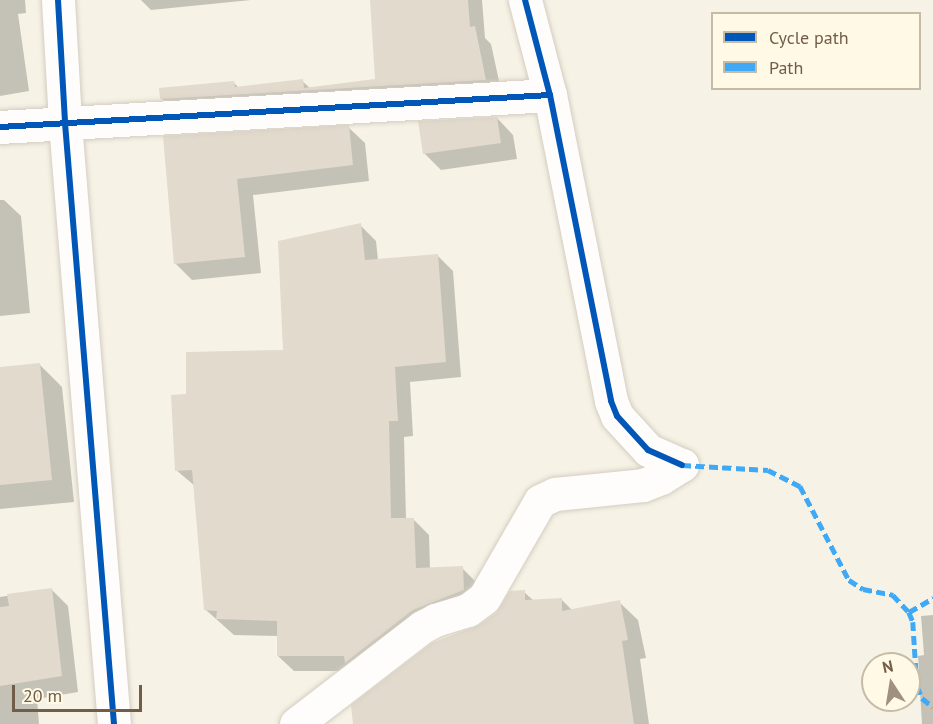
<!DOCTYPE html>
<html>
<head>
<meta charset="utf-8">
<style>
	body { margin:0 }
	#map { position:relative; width:933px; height:724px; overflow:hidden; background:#f6f2e5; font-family:"PT Sans",sans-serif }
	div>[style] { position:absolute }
	.shadow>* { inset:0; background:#0003 }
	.building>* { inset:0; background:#e1dacd }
	.roads { filter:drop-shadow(0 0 2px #d4cdc1) drop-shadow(0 0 2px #d4cdc1) }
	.minor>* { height:33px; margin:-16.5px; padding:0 16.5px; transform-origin:16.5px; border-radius:16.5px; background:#fefdfb }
	.quiet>* { height:4.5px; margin-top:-2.25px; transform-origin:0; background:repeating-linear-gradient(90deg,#3fa9f5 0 9px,transparent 0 13.5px) }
	.cycleway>* { height:6px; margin:-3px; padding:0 3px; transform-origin:3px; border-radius:3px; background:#0057b8 }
	span { translate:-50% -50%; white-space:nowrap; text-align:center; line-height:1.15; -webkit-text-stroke:4.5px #fff9e5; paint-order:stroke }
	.legend { position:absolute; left:711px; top:12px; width:210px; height:78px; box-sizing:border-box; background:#fff9e5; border:2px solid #c6bba6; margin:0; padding:8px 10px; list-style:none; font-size:18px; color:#715d48 }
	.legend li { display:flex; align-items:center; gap:12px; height:30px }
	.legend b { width:30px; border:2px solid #c6bba6 }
	.north { position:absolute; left:861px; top:652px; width:60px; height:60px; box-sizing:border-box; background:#fff9e5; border:2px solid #c6bba6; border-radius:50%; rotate:348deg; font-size:16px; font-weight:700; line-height:24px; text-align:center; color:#715d48 }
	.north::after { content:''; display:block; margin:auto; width:21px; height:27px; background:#a0917f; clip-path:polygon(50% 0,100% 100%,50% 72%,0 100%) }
	.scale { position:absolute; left:12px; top:685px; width:130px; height:27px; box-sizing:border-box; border:3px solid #715d48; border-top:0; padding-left:8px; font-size:18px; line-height:21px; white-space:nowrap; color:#715d48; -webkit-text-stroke:4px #fff9e5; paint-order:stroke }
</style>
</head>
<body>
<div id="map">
	<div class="shadow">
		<div style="clip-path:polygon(0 0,25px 0,26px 13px,18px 14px,29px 91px,0 96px)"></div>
		<div style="clip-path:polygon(141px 0,251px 0,151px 10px)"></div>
		<div style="clip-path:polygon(371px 0,482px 0,485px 38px,491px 44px,502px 95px,177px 114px,161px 98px,234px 83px,239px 88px,302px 81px,310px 88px,376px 80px)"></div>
		<div style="clip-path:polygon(497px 118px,513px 135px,517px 159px,441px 170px,424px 153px)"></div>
		<div style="clip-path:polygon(348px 127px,365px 143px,369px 181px,253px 195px,261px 273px,192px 280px,176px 264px,165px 138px)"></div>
		<div style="clip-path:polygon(0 200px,4px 200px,21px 216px,30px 313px,0 316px)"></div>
		<div style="clip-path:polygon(360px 225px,376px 241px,378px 260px,438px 256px,453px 271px,461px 377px,410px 382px,413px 436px,404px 437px,406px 519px,413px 519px,429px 535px,430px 569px,462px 568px,478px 584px,356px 671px,294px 671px,278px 656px,278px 636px,234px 635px,206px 610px,195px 486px,176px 470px,188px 395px,285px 352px)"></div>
		<div style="clip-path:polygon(40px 365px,62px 387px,74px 502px,0 509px,0 379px)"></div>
		<div style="clip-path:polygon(51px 589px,68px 606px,78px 692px,37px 699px,39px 724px,0 724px,0 593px,0 597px)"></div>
		<div style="clip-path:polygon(524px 592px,534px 601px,561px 599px,572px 610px,619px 602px,638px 620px,646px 658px,640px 659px,649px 724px,355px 724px)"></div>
		<div style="clip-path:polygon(933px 615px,933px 724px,922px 724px,918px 656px,924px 655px,921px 616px)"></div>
	</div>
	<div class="building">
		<div style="clip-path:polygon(370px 0,468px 0,470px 27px,475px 26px,486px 80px,160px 99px,159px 88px,234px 81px,235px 87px,303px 79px,304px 88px,375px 79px)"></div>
		<div style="clip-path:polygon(497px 117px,501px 143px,423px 154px,418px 121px)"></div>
		<div style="clip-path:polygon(349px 125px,353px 165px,237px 179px,245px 257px,174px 264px,163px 136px)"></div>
		<div style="clip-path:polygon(361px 223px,365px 260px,438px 254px,446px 362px,395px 367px,398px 421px,389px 421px,391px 518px,414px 518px,416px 568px,463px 566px,464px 590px,413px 610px,345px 663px,344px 656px,277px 656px,277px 621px,216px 619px,217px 611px,204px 610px,192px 470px,175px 471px,171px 395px,186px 394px,186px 352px,283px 350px,278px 241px)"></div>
		<div style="clip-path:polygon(40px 363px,52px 480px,0 485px,0 367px)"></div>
		<div style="clip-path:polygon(52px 588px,62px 676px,0 686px,0 607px,9px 606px,7px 594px)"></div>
		<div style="clip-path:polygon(525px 590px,525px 600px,562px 598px,562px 611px,620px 600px,628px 640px,622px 641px,634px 724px,353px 724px,351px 705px,432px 643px,479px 625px,496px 613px,510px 591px)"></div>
	</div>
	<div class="roads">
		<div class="minor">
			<div style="left:58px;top:0;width:123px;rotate:86.7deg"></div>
			<div style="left:65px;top:123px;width:603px;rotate:85.34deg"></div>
			<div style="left:525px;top:0;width:98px;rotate:75.3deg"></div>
			<div style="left:550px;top:95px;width:312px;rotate:78.7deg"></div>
			<div style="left:611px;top:401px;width:16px;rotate:68deg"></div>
			<div style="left:617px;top:416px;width:46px;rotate:47.6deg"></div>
			<div style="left:648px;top:450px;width:37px;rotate:24deg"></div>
			<div style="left:0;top:127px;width:551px;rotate:-3.33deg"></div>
			<div style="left:296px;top:724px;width:159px;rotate:-37.6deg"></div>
			<div style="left:422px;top:627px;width:15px;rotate:-28deg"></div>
			<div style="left:435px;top:620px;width:34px;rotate:-17deg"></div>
			<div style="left:468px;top:610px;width:20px;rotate:-37deg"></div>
			<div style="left:484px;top:598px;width:112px;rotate:-60deg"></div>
			<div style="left:540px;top:501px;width:17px;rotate:-25deg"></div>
			<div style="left:555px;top:494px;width:88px;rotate:-5.8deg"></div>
			<div style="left:643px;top:485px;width:19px;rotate:-21deg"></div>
			<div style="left:661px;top:478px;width:25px;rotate:-32deg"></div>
		</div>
	</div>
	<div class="quiet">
		<div style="left:682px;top:465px;width:86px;rotate:3.3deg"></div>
		<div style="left:768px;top:470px;width:36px;rotate:27deg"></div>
		<div style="left:800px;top:486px;width:106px;rotate:62.5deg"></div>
		<div style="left:849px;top:580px;width:17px;rotate:33deg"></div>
		<div style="left:863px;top:589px;width:31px;rotate:11deg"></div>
		<div style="left:893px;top:595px;width:23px;rotate:47deg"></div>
		<div style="left:909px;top:612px;width:11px;rotate:68deg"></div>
		<div style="left:913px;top:622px;width:64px;rotate:86.4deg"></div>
		<div style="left:917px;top:686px;width:13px;rotate:67deg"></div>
		<div style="left:922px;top:698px;width:14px;rotate:39deg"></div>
		<div style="left:909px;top:612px;width:28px;rotate:-30deg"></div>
	</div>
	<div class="cycleway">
		<div style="left:58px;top:0;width:123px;rotate:86.7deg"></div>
		<div style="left:65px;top:123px;width:603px;rotate:85.34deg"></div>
		<div style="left:525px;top:0;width:98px;rotate:75.3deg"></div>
		<div style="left:550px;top:95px;width:312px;rotate:78.7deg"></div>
		<div style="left:611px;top:401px;width:16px;rotate:68deg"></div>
		<div style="left:617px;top:416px;width:46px;rotate:47.6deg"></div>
		<div style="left:648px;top:450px;width:37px;rotate:24deg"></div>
		<div style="left:0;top:127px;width:551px;rotate:-3.33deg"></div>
	</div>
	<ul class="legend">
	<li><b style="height:8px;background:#0057b8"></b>Cycle path</li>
	<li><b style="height:8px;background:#3fa9f5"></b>Path</li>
	</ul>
	<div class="north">N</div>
	<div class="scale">20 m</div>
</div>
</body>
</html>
